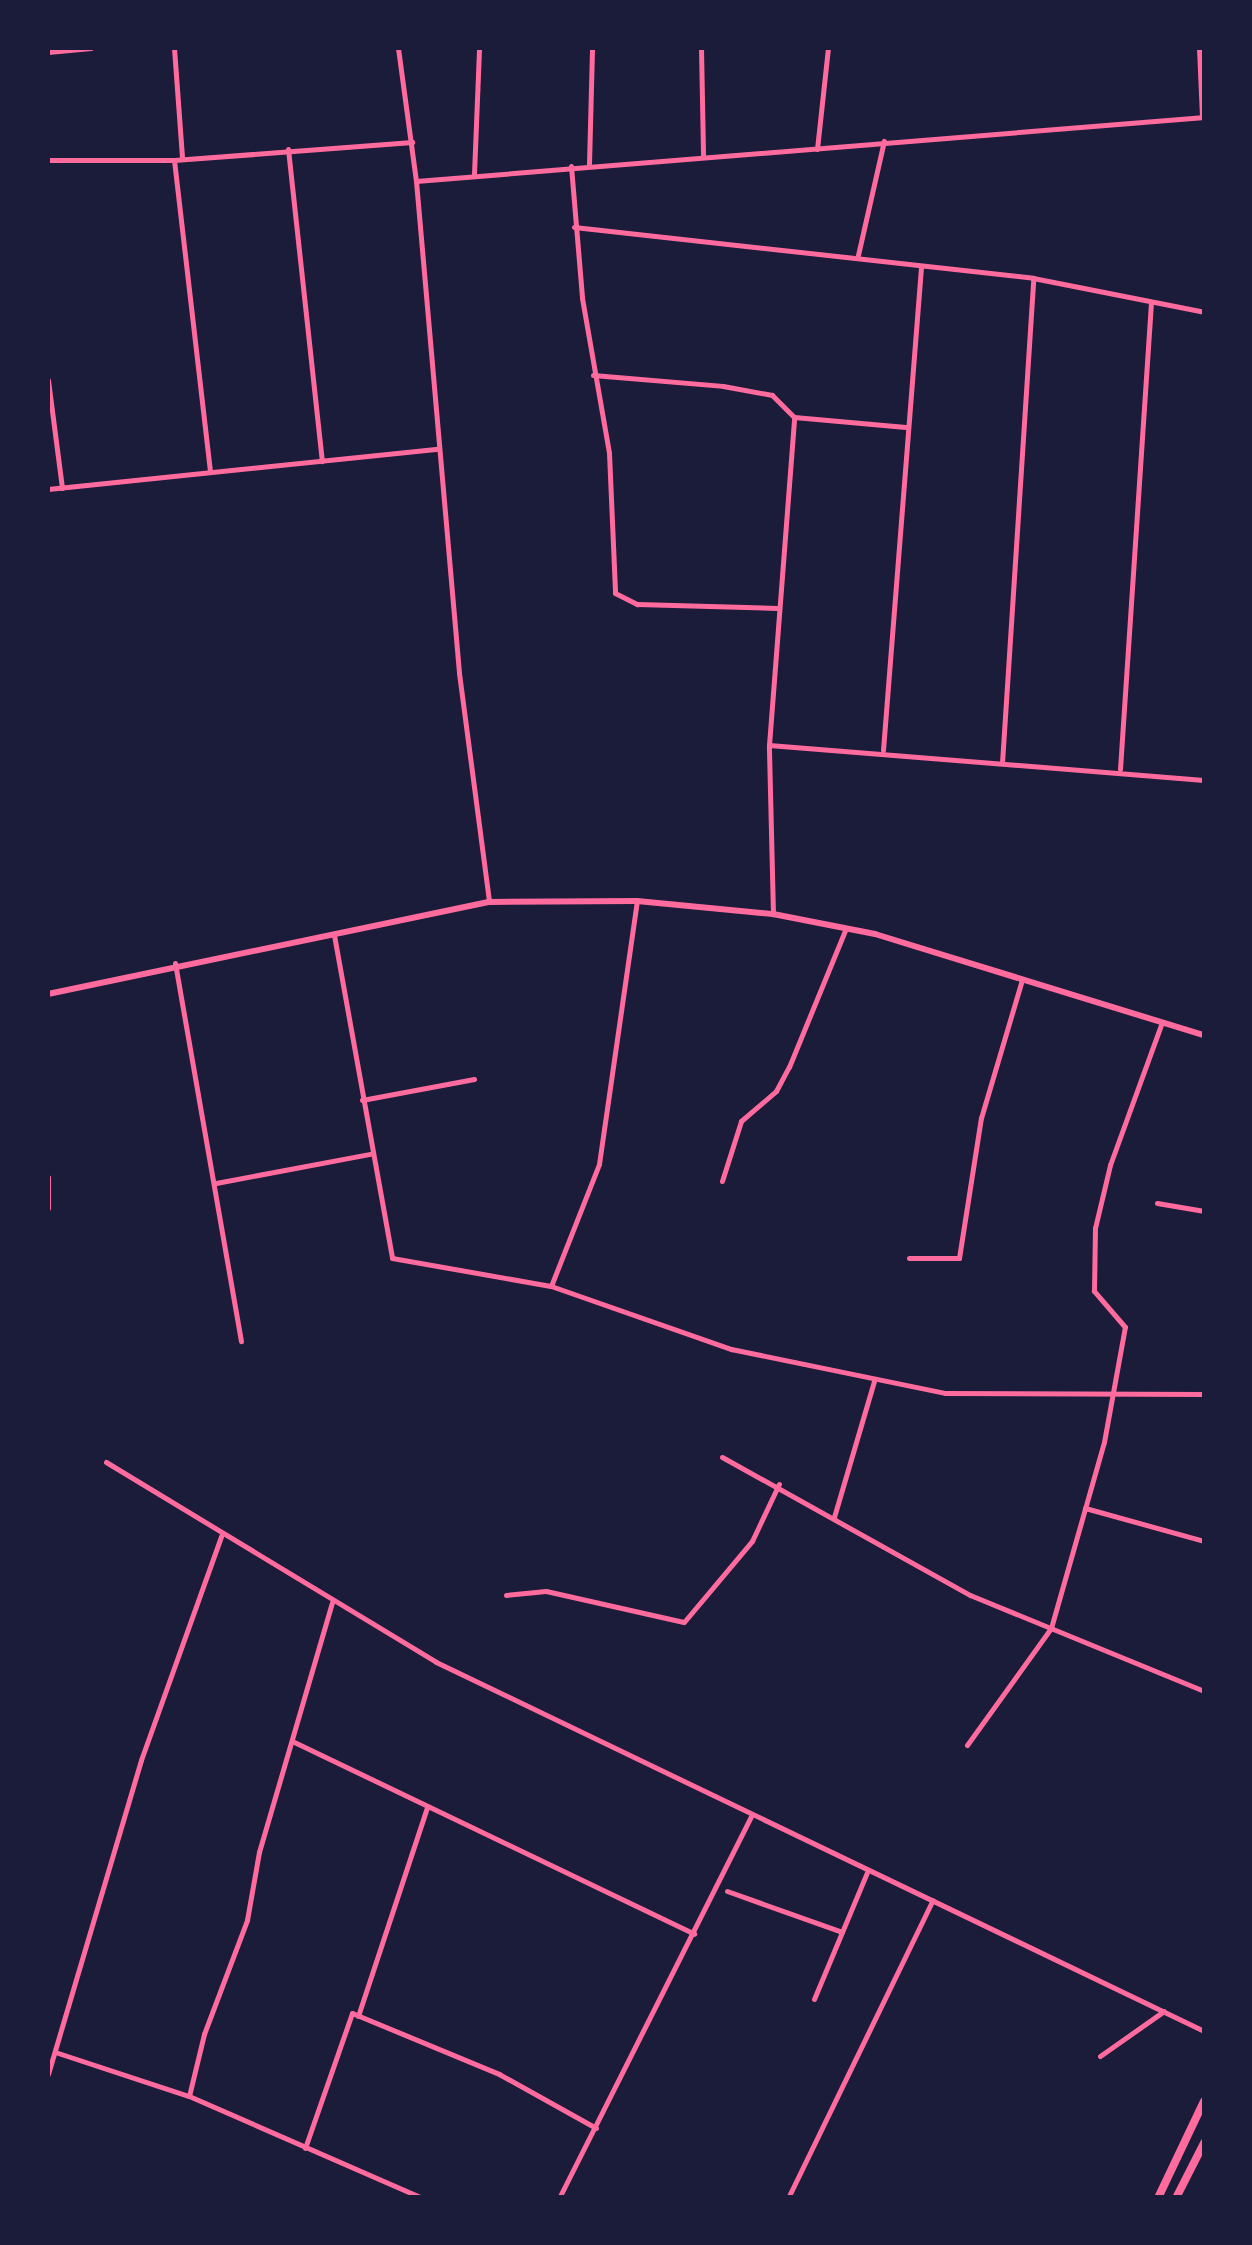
<!DOCTYPE html>
<html>
<head>
<meta charset="utf-8">
<style>
	body { margin:0 }
	#map { position:relative; width:1252px; height:2245px; overflow:hidden; background:#1b1b3a; font-family:"Asap Condensed",sans-serif }
	div>[style] { position:absolute }
	.minor>* { height:5px; margin:-2.5px; padding:0 2.5px; transform-origin:2.5px; border-radius:2.5px; background:#ff6b9d }
	.tertiary>* { height:6px; margin:-3px; padding:0 3px; transform-origin:3px; border-radius:3px; background:#ff6b9d }
	.primary>* { height:8px; margin:-4px; padding:0 4px; transform-origin:4px; border-radius:4px; background:#ff6b9d }
	span { translate:-50% -50%; white-space:nowrap; text-align:center; line-height:1.15; -webkit-text-stroke:10px #1b1b3a; paint-order:stroke }
	.frame { position:absolute; inset:0; border:50px solid #1b1b3a; pointer-events:none }
</style>
</head>
<body>
<div id="map">
	<div class="minor">
		<div style="left:174px;top:48px;width:110px;rotate:85.8deg"></div>
		<div style="left:398px;top:48px;width:134px;rotate:82.3deg"></div>
		<div style="left:416px;top:181px;width:494px;rotate:85deg"></div>
		<div style="left:459px;top:673px;width:231px;rotate:82.5deg"></div>
		<div style="left:701px;top:48px;width:109px;rotate:88.9deg"></div>
		<div style="left:1199px;top:48px;width:69px;rotate:87.5deg"></div>
		<div style="left:48px;top:52px;width:43px;rotate:-5.3deg"></div>
		<div style="left:288px;top:149px;width:314px;rotate:83.8deg"></div>
		<div style="left:817px;top:149px;width:102px;rotate:-83.8deg"></div>
		<div style="left:48px;top:160px;width:126px"></div>
		<div style="left:174px;top:160px;width:239px;rotate:-4.3deg"></div>
		<div style="left:174px;top:160px;width:314px;rotate:83.4deg"></div>
		<div style="left:589px;top:164px;width:116px;rotate:-88.5deg"></div>
		<div style="left:571px;top:166px;width:132px;rotate:85.2deg"></div>
		<div style="left:582px;top:298px;width:157px;rotate:80.1deg"></div>
		<div style="left:609px;top:453px;width:140px;rotate:87.5deg"></div>
		<div style="left:615px;top:593px;width:25px;rotate:27deg"></div>
		<div style="left:637px;top:604px;width:140px;rotate:1.6deg"></div>
		<div style="left:474px;top:174px;width:126px;rotate:-87.7deg"></div>
		<div style="left:416px;top:181px;width:791px;rotate:-4.64deg"></div>
		<div style="left:574px;top:227px;width:462px;rotate:6.3deg"></div>
		<div style="left:1033px;top:278px;width:174px;rotate:11.2deg"></div>
		<div style="left:858px;top:255px;width:117px;rotate:-77.2deg"></div>
		<div style="left:593px;top:375px;width:130px;rotate:4.8deg"></div>
		<div style="left:723px;top:386px;width:50px;rotate:10.4deg"></div>
		<div style="left:772px;top:395px;width:31px;rotate:45deg"></div>
		<div style="left:794px;top:417px;width:112px;rotate:5.1deg"></div>
		<div style="left:48px;top:380px;width:109px;rotate:82.6deg"></div>
		<div style="left:48px;top:489px;width:392px;rotate:-5.9deg"></div>
		<div style="left:769px;top:745px;width:436px;rotate:4.6deg"></div>
		<div style="left:883px;top:750px;width:485px;rotate:-85.5deg"></div>
		<div style="left:1002px;top:763px;width:486px;rotate:-86.3deg"></div>
		<div style="left:1120px;top:769px;width:467px;rotate:-86.2deg"></div>
		<div style="left:773px;top:914px;width:169px;rotate:-91.4deg"></div>
		<div style="left:769px;top:745px;width:329px;rotate:-85.6deg"></div>
		<div style="left:334px;top:935px;width:328px;rotate:79.8deg"></div>
		<div style="left:392px;top:1258px;width:161px;rotate:10deg"></div>
		<div style="left:551px;top:1286px;width:191px;rotate:19.3deg"></div>
		<div style="left:731px;top:1349px;width:218px;rotate:11.6deg"></div>
		<div style="left:945px;top:1393px;width:259px;rotate:0.2deg"></div>
		<div style="left:175px;top:963px;width:384px;rotate:80.1deg"></div>
		<div style="left:362px;top:1100px;width:114px;rotate:-10.6deg"></div>
		<div style="left:48px;top:1177px;width:31px;rotate:90deg"></div>
		<div style="left:722px;top:1181px;width:63px;rotate:-72.4deg"></div>
		<div style="left:741px;top:1121px;width:46px;rotate:-40.6deg"></div>
		<div style="left:776px;top:1091px;width:27px;rotate:-62deg"></div>
		<div style="left:789px;top:1067px;width:150px;rotate:-67.7deg"></div>
		<div style="left:216px;top:1183px;width:157px;rotate:-10.7deg"></div>
		<div style="left:1157px;top:1203px;width:48px;rotate:9.7deg"></div>
		<div style="left:909px;top:1258px;width:50px"></div>
		<div style="left:959px;top:1258px;width:142px;rotate:-81.1deg"></div>
		<div style="left:981px;top:1118px;width:144px;rotate:-73.5deg"></div>
		<div style="left:551px;top:1286px;width:131px;rotate:-68.5deg"></div>
		<div style="left:599px;top:1164px;width:266px;rotate:-81.8deg"></div>
		<div style="left:722px;top:1457px;width:284px;rotate:29.1deg"></div>
		<div style="left:970px;top:1595px;width:253px;rotate:22.3deg"></div>
		<div style="left:106px;top:1462px;width:386px;rotate:31.2deg"></div>
		<div style="left:436px;top:1662px;width:852px;rotate:25.66deg"></div>
		<div style="left:1085px;top:1508px;width:123px;rotate:15.5deg"></div>
		<div style="left:834px;top:1517px;width:142px;rotate:-73.6deg"></div>
		<div style="left:506px;top:1595px;width:40px;rotate:-5.7deg"></div>
		<div style="left:546px;top:1591px;width:141px;rotate:12.7deg"></div>
		<div style="left:684px;top:1622px;width:106px;rotate:-50deg"></div>
		<div style="left:752px;top:1541px;width:63px;rotate:-64.7deg"></div>
		<div style="left:292px;top:1741px;width:446px;rotate:25.6deg"></div>
		<div style="left:967px;top:1745px;width:144px;rotate:-54.3deg"></div>
		<div style="left:1051px;top:1628px;width:193px;rotate:-74.1deg"></div>
		<div style="left:1104px;top:1442px;width:117px;rotate:-79.7deg"></div>
		<div style="left:1125px;top:1327px;width:48px;rotate:-130.7deg"></div>
		<div style="left:1094px;top:1291px;width:63px;rotate:-89.1deg"></div>
		<div style="left:1095px;top:1228px;width:65px;rotate:-76.6deg"></div>
		<div style="left:1110px;top:1165px;width:152px;rotate:-70deg"></div>
		<div style="left:727px;top:1891px;width:122px;rotate:19.6deg"></div>
		<div style="left:814px;top:1999px;width:140px;rotate:-67.3deg"></div>
		<div style="left:358px;top:2016px;width:220px;rotate:-71.7deg"></div>
		<div style="left:55px;top:2052px;width:141px;rotate:18.2deg"></div>
		<div style="left:189px;top:2096px;width:254px;rotate:23.6deg"></div>
		<div style="left:1100px;top:2056px;width:78px;rotate:-35.1deg"></div>
		<div style="left:48px;top:2074px;width:327px;rotate:-73.5deg"></div>
		<div style="left:141px;top:1760px;width:238px;rotate:-70.3deg"></div>
		<div style="left:189px;top:2096px;width:64px;rotate:-76.4deg"></div>
		<div style="left:204px;top:2034px;width:122px;rotate:-69.3deg"></div>
		<div style="left:247px;top:1920px;width:69px;rotate:-80deg"></div>
		<div style="left:259px;top:1852px;width:260px;rotate:-73.7deg"></div>
		<div style="left:305px;top:2148px;width:143px;rotate:-70.8deg"></div>
		<div style="left:352px;top:2013px;width:159px;rotate:22.5deg"></div>
		<div style="left:499px;top:2074px;width:111px;rotate:29.1deg"></div>
		<div style="left:559px;top:2198px;width:427px;rotate:-63.3deg"></div>
		<div style="left:788px;top:2198px;width:331px;rotate:-64.1deg"></div>
	</div>
	<div class="tertiary">
		<div style="left:48px;top:994px;width:450px;rotate:-11.8deg"></div>
		<div style="left:489px;top:902px;width:148px;rotate:-0.4deg"></div>
		<div style="left:637px;top:901px;width:137px;rotate:5.5deg"></div>
		<div style="left:773px;top:914px;width:104px;rotate:11.1deg"></div>
		<div style="left:875px;top:934px;width:344px;rotate:17.1deg"></div>
	</div>
	<div class="primary">
		<div style="left:1158px;top:2198px;width:107px;rotate:-64.6deg"></div>
		<div style="left:1176px;top:2198px;width:62px;rotate:-63deg"></div>
	</div>
	<div class="frame"></div>
</div>
</body>
</html>
